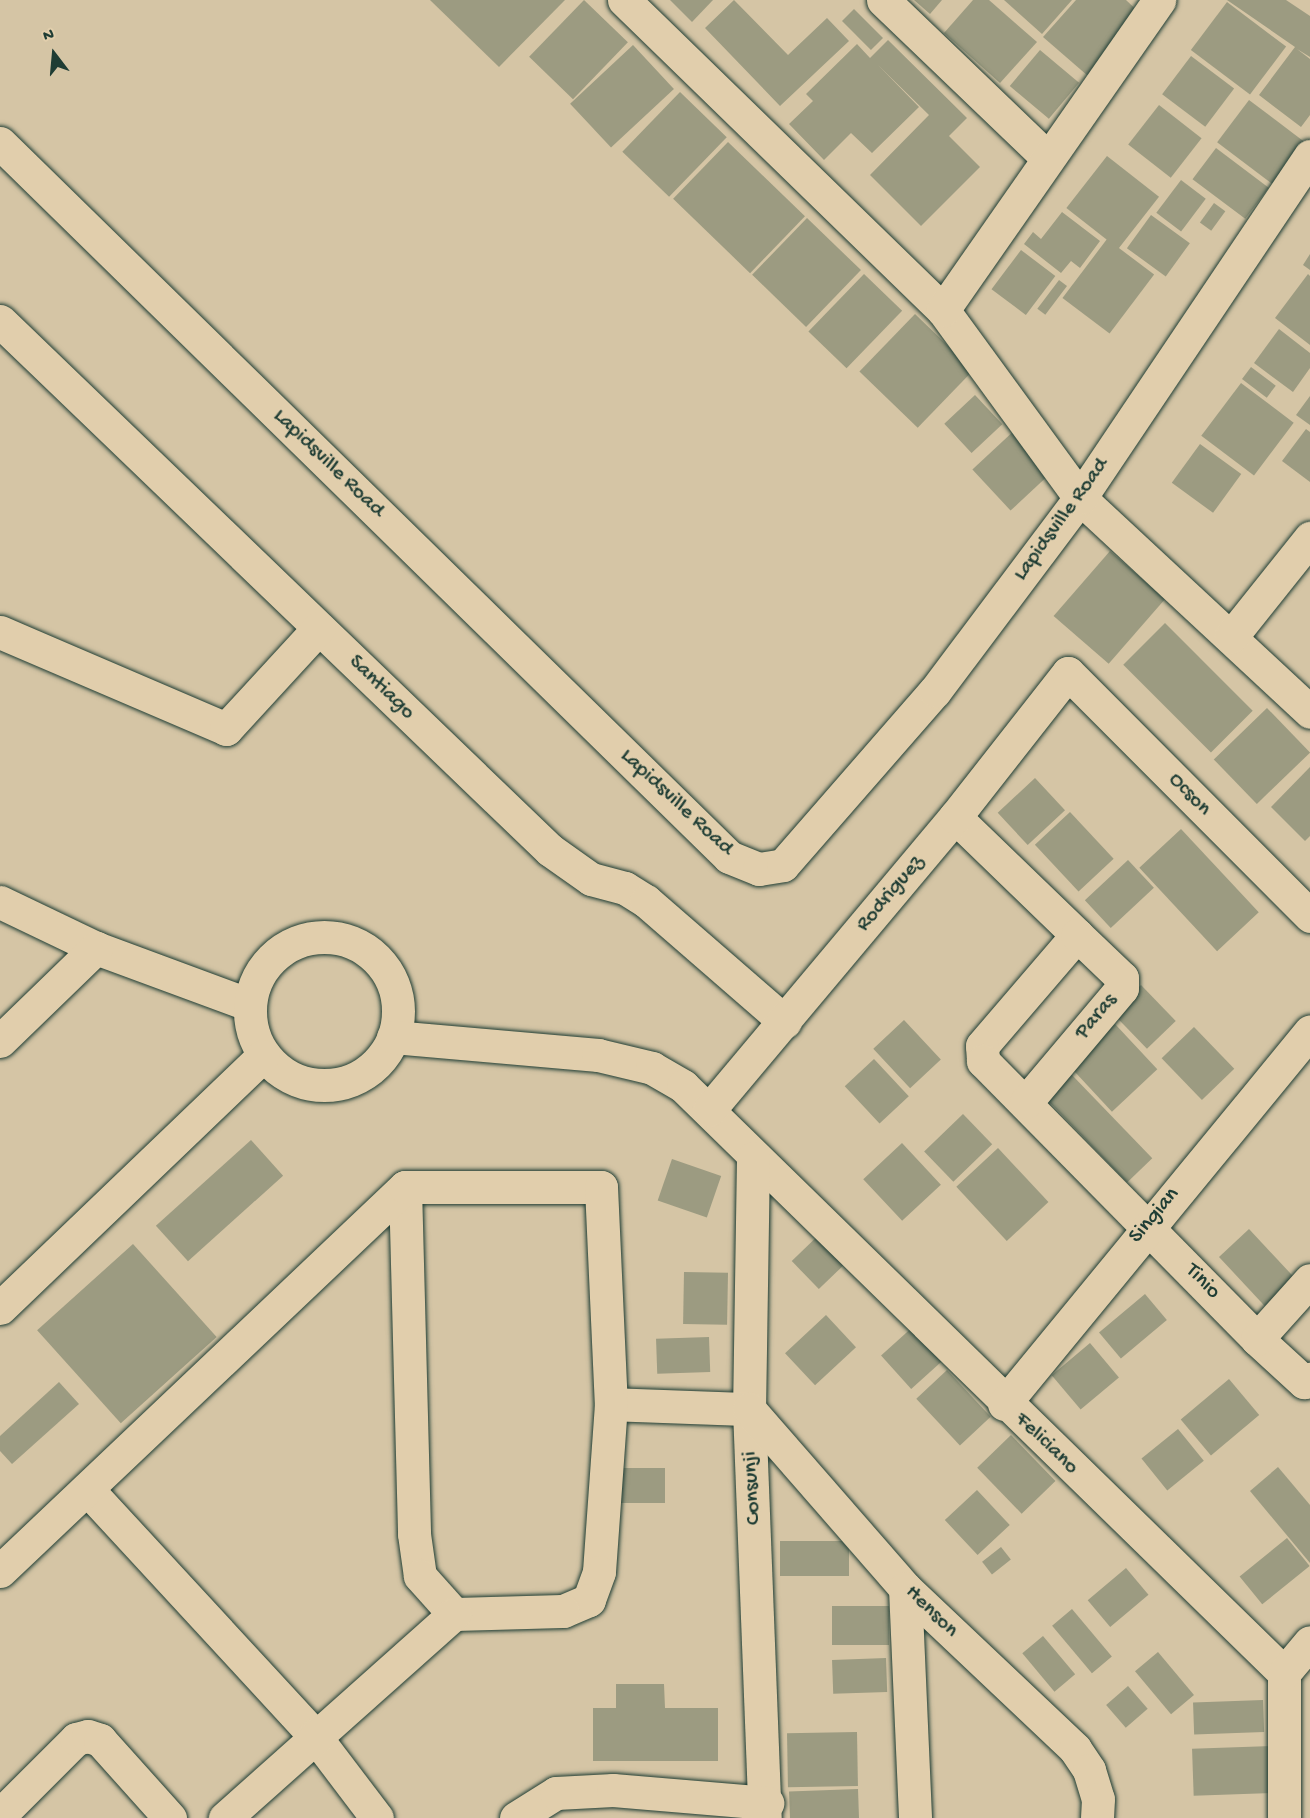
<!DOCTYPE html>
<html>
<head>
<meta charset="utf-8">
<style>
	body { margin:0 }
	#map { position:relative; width:1310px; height:1818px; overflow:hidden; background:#d5c5a5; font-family:"Gochi Hand",sans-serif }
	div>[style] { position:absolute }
	.building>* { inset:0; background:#9c9b81; transform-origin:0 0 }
	.roads { filter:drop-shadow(0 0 2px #1f3d34) drop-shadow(0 0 2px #1f3d34) }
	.minor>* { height:33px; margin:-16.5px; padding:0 16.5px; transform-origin:16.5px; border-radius:16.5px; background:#e1ceac }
	.minor>.ring { margin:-16.5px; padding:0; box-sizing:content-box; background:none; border:33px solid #e1ceac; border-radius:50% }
	span { translate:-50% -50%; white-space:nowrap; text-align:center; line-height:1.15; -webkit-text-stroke:4.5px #e1ceac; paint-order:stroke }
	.street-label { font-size:22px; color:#1f3d34 }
	.north { position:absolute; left:24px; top:24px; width:60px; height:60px; -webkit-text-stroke:4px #e1ceac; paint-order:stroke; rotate:344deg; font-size:16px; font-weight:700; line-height:24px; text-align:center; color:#1f3d34 }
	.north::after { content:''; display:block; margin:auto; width:21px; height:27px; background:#1f3d34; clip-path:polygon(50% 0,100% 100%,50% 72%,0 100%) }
</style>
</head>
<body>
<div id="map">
	<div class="building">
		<div style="clip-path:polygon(430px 0,565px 0,499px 67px)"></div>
		<div style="left:584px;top:0;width:61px;height:79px;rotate:44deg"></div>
		<div style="clip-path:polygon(670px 0,713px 0,692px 22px)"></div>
		<div style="clip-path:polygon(734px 0,788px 55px,827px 18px,849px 41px,780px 106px,705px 28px)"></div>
		<div style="clip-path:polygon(914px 0,942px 0,930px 14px)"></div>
		<div style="clip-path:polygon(973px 0,989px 0,1037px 42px,1000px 83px,944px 33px)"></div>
		<div style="clip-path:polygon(1004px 0,1072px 0,1042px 34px)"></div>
		<div style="clip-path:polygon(1076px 0,1126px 0,1142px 15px,1088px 76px,1043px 37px)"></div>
		<div style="clip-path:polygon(1227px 0,1286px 0,1310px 16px,1310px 57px,1297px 49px,1310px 59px,1310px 115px,1301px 127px,1259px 95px,1295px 47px)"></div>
		<div style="left:1227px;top:2px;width:74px;height:60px;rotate:37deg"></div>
		<div style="left:854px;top:9px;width:41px;height:17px;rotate:45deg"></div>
		<div style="clip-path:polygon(888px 40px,967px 118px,949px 136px,980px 167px,921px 226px,870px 175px,929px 115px,878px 65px,919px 107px,872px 153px,851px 133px,824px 160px,789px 124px,813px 101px,806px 94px,857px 44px,870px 58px)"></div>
		<div style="left:633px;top:45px;width:60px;height:86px;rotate:47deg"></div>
		<div style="left:1040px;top:50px;width:51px;height:47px;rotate:40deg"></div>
		<div style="left:1191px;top:56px;width:54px;height:48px;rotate:37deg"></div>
		<div style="left:680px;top:92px;width:65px;height:83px;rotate:44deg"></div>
		<div style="left:1249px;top:100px;width:70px;height:53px;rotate:37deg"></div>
		<div style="left:1159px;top:105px;width:54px;height:50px;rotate:38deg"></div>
		<div style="left:728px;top:142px;width:107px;height:79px;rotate:44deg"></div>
		<div style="left:1216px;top:148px;width:66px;height:39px;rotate:37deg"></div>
		<div style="left:1107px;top:156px;width:66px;height:66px;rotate:38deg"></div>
		<div style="left:1181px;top:180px;width:31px;height:41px;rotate:37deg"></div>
		<div style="left:1214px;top:203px;width:14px;height:24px;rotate:36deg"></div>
		<div style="clip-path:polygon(1062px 212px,1100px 241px,1080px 268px,1071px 261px,1061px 273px,1024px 244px,1033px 232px,1041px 239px)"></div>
		<div style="left:1151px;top:215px;width:48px;height:41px;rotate:36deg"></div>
		<div style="left:807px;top:218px;width:75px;height:79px;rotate:44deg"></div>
		<div style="left:1107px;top:239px;width:59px;height:74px;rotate:37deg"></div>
		<div style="left:1021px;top:250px;width:43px;height:49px;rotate:37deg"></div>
		<div style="clip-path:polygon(1310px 254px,1310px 270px,1303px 265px)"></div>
		<div style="left:864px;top:274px;width:53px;height:80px;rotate:44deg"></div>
		<div style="clip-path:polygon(1308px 274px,1310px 276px,1310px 345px,1275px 318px)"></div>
		<div style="left:1059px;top:280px;width:10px;height:36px;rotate:37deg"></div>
		<div style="left:915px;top:314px;width:81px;height:80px;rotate:44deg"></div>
		<div style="clip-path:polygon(1279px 329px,1310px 353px,1310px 368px,1293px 392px,1254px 363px)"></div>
		<div style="left:1251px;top:367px;width:31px;height:15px;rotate:37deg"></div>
		<div style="left:1241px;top:383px;width:66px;height:66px;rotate:37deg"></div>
		<div style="left:975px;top:395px;width:40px;height:42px;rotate:47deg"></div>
		<div style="clip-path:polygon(1310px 396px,1310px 425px,1296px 415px)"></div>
		<div style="left:1017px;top:428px;width:56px;height:61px;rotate:47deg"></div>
		<div style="clip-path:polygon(1306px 429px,1310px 432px,1310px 482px,1282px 461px)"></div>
		<div style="left:1200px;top:444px;width:51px;height:48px;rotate:36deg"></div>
		<div style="left:1110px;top:551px;width:73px;height:86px;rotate:41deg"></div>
		<div style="left:1165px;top:623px;width:124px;height:59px;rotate:45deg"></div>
		<div style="left:1267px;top:708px;width:62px;height:74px;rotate:46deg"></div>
		<div style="clip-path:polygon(1310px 767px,1310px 836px,1305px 841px,1271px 807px)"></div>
		<div style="left:1035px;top:778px;width:44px;height:51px;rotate:47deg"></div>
		<div style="left:1070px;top:812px;width:64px;height:48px;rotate:47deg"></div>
		<div style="left:1181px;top:829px;width:114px;height:57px;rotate:47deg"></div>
		<div style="left:1128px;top:860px;width:38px;height:59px;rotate:47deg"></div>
		<div style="left:1141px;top:985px;width:50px;height:40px;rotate:46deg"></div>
		<div style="left:904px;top:1020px;width:54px;height:42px;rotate:47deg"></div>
		<div style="left:1115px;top:1024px;width:62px;height:62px;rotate:47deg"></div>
		<div style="left:1194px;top:1027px;width:58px;height:45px;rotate:46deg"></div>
		<div style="left:874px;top:1059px;width:51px;height:40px;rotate:47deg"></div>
		<div style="left:1071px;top:1074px;width:117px;height:35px;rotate:46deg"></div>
		<div style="left:963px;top:1114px;width:42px;height:54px;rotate:46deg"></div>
		<div style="left:251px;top:1140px;width:48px;height:128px;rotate:48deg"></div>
		<div style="left:902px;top:1143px;width:57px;height:53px;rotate:47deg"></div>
		<div style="left:998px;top:1148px;width:74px;height:57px;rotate:47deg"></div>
		<div style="left:672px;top:1159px;width:52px;height:44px;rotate:19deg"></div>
		<div style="left:827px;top:1227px;width:39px;height:49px;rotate:46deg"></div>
		<div style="left:1249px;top:1229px;width:67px;height:41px;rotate:47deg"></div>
		<div style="left:133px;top:1244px;width:125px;height:129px;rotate:48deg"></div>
		<div style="left:684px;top:1272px;width:44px;height:52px;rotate:1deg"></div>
		<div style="left:1145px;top:1294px;width:34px;height:60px;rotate:50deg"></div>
		<div style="left:826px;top:1315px;width:44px;height:56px;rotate:47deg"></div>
		<div style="left:916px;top:1324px;width:45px;height:47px;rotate:48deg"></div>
		<div style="left:709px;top:1337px;width:35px;height:53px;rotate:88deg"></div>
		<div style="left:1090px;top:1343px;width:45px;height:50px;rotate:50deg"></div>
		<div style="left:947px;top:1370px;width:64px;height:42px;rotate:47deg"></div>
		<div style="left:1229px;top:1379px;width:47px;height:63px;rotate:50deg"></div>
		<div style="clip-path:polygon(59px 1382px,79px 1404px,12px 1464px,0 1451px,0 1436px)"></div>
		<div style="left:1178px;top:1429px;width:41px;height:47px;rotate:51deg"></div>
		<div style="left:1011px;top:1435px;width:64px;height:47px;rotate:46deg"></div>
		<div style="clip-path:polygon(1278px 1467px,1310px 1505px,1310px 1563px,1250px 1491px)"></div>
		<div style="left:613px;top:1468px;width:52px;height:35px"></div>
		<div style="left:977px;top:1490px;width:48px;height:44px;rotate:47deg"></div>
		<div style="left:1287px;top:1538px;width:36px;height:61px;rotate:51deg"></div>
		<div style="left:849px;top:1541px;width:35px;height:69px;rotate:90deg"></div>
		<div style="left:1001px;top:1547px;width:16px;height:24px;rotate:52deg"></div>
		<div style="left:1126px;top:1568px;width:35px;height:50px;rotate:50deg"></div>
		<div style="left:832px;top:1606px;width:57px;height:39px"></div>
		<div style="left:1072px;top:1609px;width:62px;height:26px;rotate:50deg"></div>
		<div style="left:1043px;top:1636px;width:50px;height:27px;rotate:50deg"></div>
		<div style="left:1158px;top:1652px;width:56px;height:30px;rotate:50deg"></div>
		<div style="left:886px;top:1658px;width:34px;height:54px;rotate:88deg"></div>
		<div style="clip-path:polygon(616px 1684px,664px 1684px,665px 1708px,718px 1708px,718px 1761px,593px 1761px,593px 1708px,616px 1708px)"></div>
		<div style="left:1128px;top:1686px;width:30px;height:29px;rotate:49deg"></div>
		<div style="left:1263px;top:1700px;width:32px;height:70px;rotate:88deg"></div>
		<div style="left:857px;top:1732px;width:54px;height:70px;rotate:89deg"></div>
		<div style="left:1273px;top:1746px;width:47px;height:81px;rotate:88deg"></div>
		<div style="left:858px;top:1789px;width:29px;height:69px;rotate:88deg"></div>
	</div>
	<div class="roads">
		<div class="minor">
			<div style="left:624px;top:0;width:445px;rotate:44.2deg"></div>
			<div style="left:943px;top:310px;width:233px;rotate:53.9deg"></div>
			<div style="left:1080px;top:498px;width:314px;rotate:42.9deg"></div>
			<div style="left:883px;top:0;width:228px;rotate:43.8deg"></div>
			<div style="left:0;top:143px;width:1020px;rotate:44.4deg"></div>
			<div style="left:729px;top:857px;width:32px;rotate:22deg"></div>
			<div style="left:759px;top:869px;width:24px;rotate:-9deg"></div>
			<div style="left:783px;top:865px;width:231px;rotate:-48.9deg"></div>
			<div style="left:935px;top:691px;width:241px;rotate:-53.1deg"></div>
			<div style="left:1080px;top:498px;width:412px;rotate:-56.1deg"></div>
			<div style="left:943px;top:310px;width:378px;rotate:-55.1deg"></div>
			<div style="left:0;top:321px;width:763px;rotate:43.89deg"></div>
			<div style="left:550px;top:850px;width:50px;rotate:35.3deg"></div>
			<div style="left:591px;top:879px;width:35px;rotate:15deg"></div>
			<div style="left:625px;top:888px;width:25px;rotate:32deg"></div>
			<div style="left:646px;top:901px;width:184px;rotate:41deg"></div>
			<div style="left:0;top:632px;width:246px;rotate:23.2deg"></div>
			<div style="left:226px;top:729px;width:137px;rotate:-47.4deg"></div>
			<div style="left:1231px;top:637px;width:127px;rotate:-51.4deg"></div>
			<div style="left:955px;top:817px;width:170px;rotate:44deg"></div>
			<div style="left:1077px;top:935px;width:146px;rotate:130.6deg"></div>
			<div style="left:982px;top:1046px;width:15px;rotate:86deg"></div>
			<div style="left:983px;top:1061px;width:390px;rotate:45.4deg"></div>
			<div style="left:1257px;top:1339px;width:64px;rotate:42.5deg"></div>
			<div style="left:1304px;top:1382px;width:7px;rotate:-27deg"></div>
			<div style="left:0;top:902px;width:106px;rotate:25.6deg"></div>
			<div style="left:96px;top:948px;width:164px;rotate:20.3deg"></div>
			<div class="ring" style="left:250px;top:937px;width:115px;height:115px"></div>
			<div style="left:393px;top:1037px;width:206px;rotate:5deg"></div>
			<div style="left:598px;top:1055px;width:56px;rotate:13.5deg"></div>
			<div style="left:652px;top:1068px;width:36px;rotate:30deg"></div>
			<div style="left:683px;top:1086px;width:840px;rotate:44.32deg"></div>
			<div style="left:1284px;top:1673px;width:145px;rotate:90deg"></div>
			<div style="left:0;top:1041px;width:134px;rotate:-44.1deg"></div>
			<div style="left:1026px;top:1102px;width:149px;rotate:-49.9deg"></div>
			<div style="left:1122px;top:988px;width:10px;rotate:-90deg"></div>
			<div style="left:1122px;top:978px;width:62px;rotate:-136.3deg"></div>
			<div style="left:709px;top:1110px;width:383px;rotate:-50deg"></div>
			<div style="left:955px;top:817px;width:183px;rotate:-51.9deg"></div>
			<div style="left:1068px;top:673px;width:343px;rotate:45.1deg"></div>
			<div style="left:753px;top:1158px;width:251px;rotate:90.9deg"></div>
			<div style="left:749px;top:1409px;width:409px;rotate:87.8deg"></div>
			<div style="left:405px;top:1187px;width:347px;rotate:88.5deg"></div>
			<div style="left:414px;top:1534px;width:42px;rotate:81.9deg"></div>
			<div style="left:420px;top:1576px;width:51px;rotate:48.2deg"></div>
			<div style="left:0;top:1308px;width:364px;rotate:-43.8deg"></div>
			<div style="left:1257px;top:1339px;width:79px;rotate:-48.1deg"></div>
			<div style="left:611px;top:1404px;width:138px;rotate:2.1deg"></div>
			<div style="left:749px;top:1409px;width:237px;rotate:48.9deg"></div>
			<div style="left:905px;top:1588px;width:234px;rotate:43.4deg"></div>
			<div style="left:1075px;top:1749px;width:25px;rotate:56deg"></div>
			<div style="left:1089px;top:1770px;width:30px;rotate:73deg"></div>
			<div style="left:1098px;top:1799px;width:19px;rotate:93deg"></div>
			<div style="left:1004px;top:1404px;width:482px;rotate:-50.6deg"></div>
			<div style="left:87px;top:1489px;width:335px;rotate:47.3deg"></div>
			<div style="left:314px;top:1735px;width:104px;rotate:52.8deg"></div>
			<div style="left:0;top:1571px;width:558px;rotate:-43.48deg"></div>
			<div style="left:405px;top:1187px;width:196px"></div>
			<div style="left:601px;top:1187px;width:217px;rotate:87.4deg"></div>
			<div style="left:611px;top:1404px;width:168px;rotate:94.1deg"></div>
			<div style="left:599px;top:1572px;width:30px;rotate:110deg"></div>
			<div style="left:589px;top:1600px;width:28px;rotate:157deg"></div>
			<div style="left:563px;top:1611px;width:109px;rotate:178.4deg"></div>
			<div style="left:454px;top:1614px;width:307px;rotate:138.3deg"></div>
			<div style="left:905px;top:1588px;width:230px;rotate:87.5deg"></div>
			<div style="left:1284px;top:1673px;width:40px;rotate:-50deg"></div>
			<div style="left:0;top:1815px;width:107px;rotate:-45deg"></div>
			<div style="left:76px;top:1739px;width:12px;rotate:-14deg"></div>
			<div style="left:88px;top:1736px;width:13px;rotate:18deg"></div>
			<div style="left:100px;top:1740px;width:105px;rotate:48.1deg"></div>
			<div style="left:516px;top:1818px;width:47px;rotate:-32deg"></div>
			<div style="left:556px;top:1793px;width:57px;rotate:-3deg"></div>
			<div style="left:613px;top:1790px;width:155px;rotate:4.8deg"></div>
		</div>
	</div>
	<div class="street-label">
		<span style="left:328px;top:464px;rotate:44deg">Lapidsville Road</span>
		<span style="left:1062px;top:520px;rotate:-54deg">Lapidsville Road</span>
		<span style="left:381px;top:688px;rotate:44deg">Santiago</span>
		<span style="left:1189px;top:795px;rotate:45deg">Ocson</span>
		<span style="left:676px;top:803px;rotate:43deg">Lapidsville Road</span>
		<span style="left:891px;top:894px;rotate:-50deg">Rodriguez</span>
		<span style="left:1097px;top:1017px;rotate:-50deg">Paras</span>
		<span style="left:1155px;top:1216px;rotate:-50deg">Singian</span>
		<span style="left:1202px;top:1282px;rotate:46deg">Tinio</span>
		<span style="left:1046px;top:1444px;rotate:44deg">Feliciano</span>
		<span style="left:753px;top:1488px;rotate:-93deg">Consunji</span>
		<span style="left:931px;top:1612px;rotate:44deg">Henson</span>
	</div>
	<div class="north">N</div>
</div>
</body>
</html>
